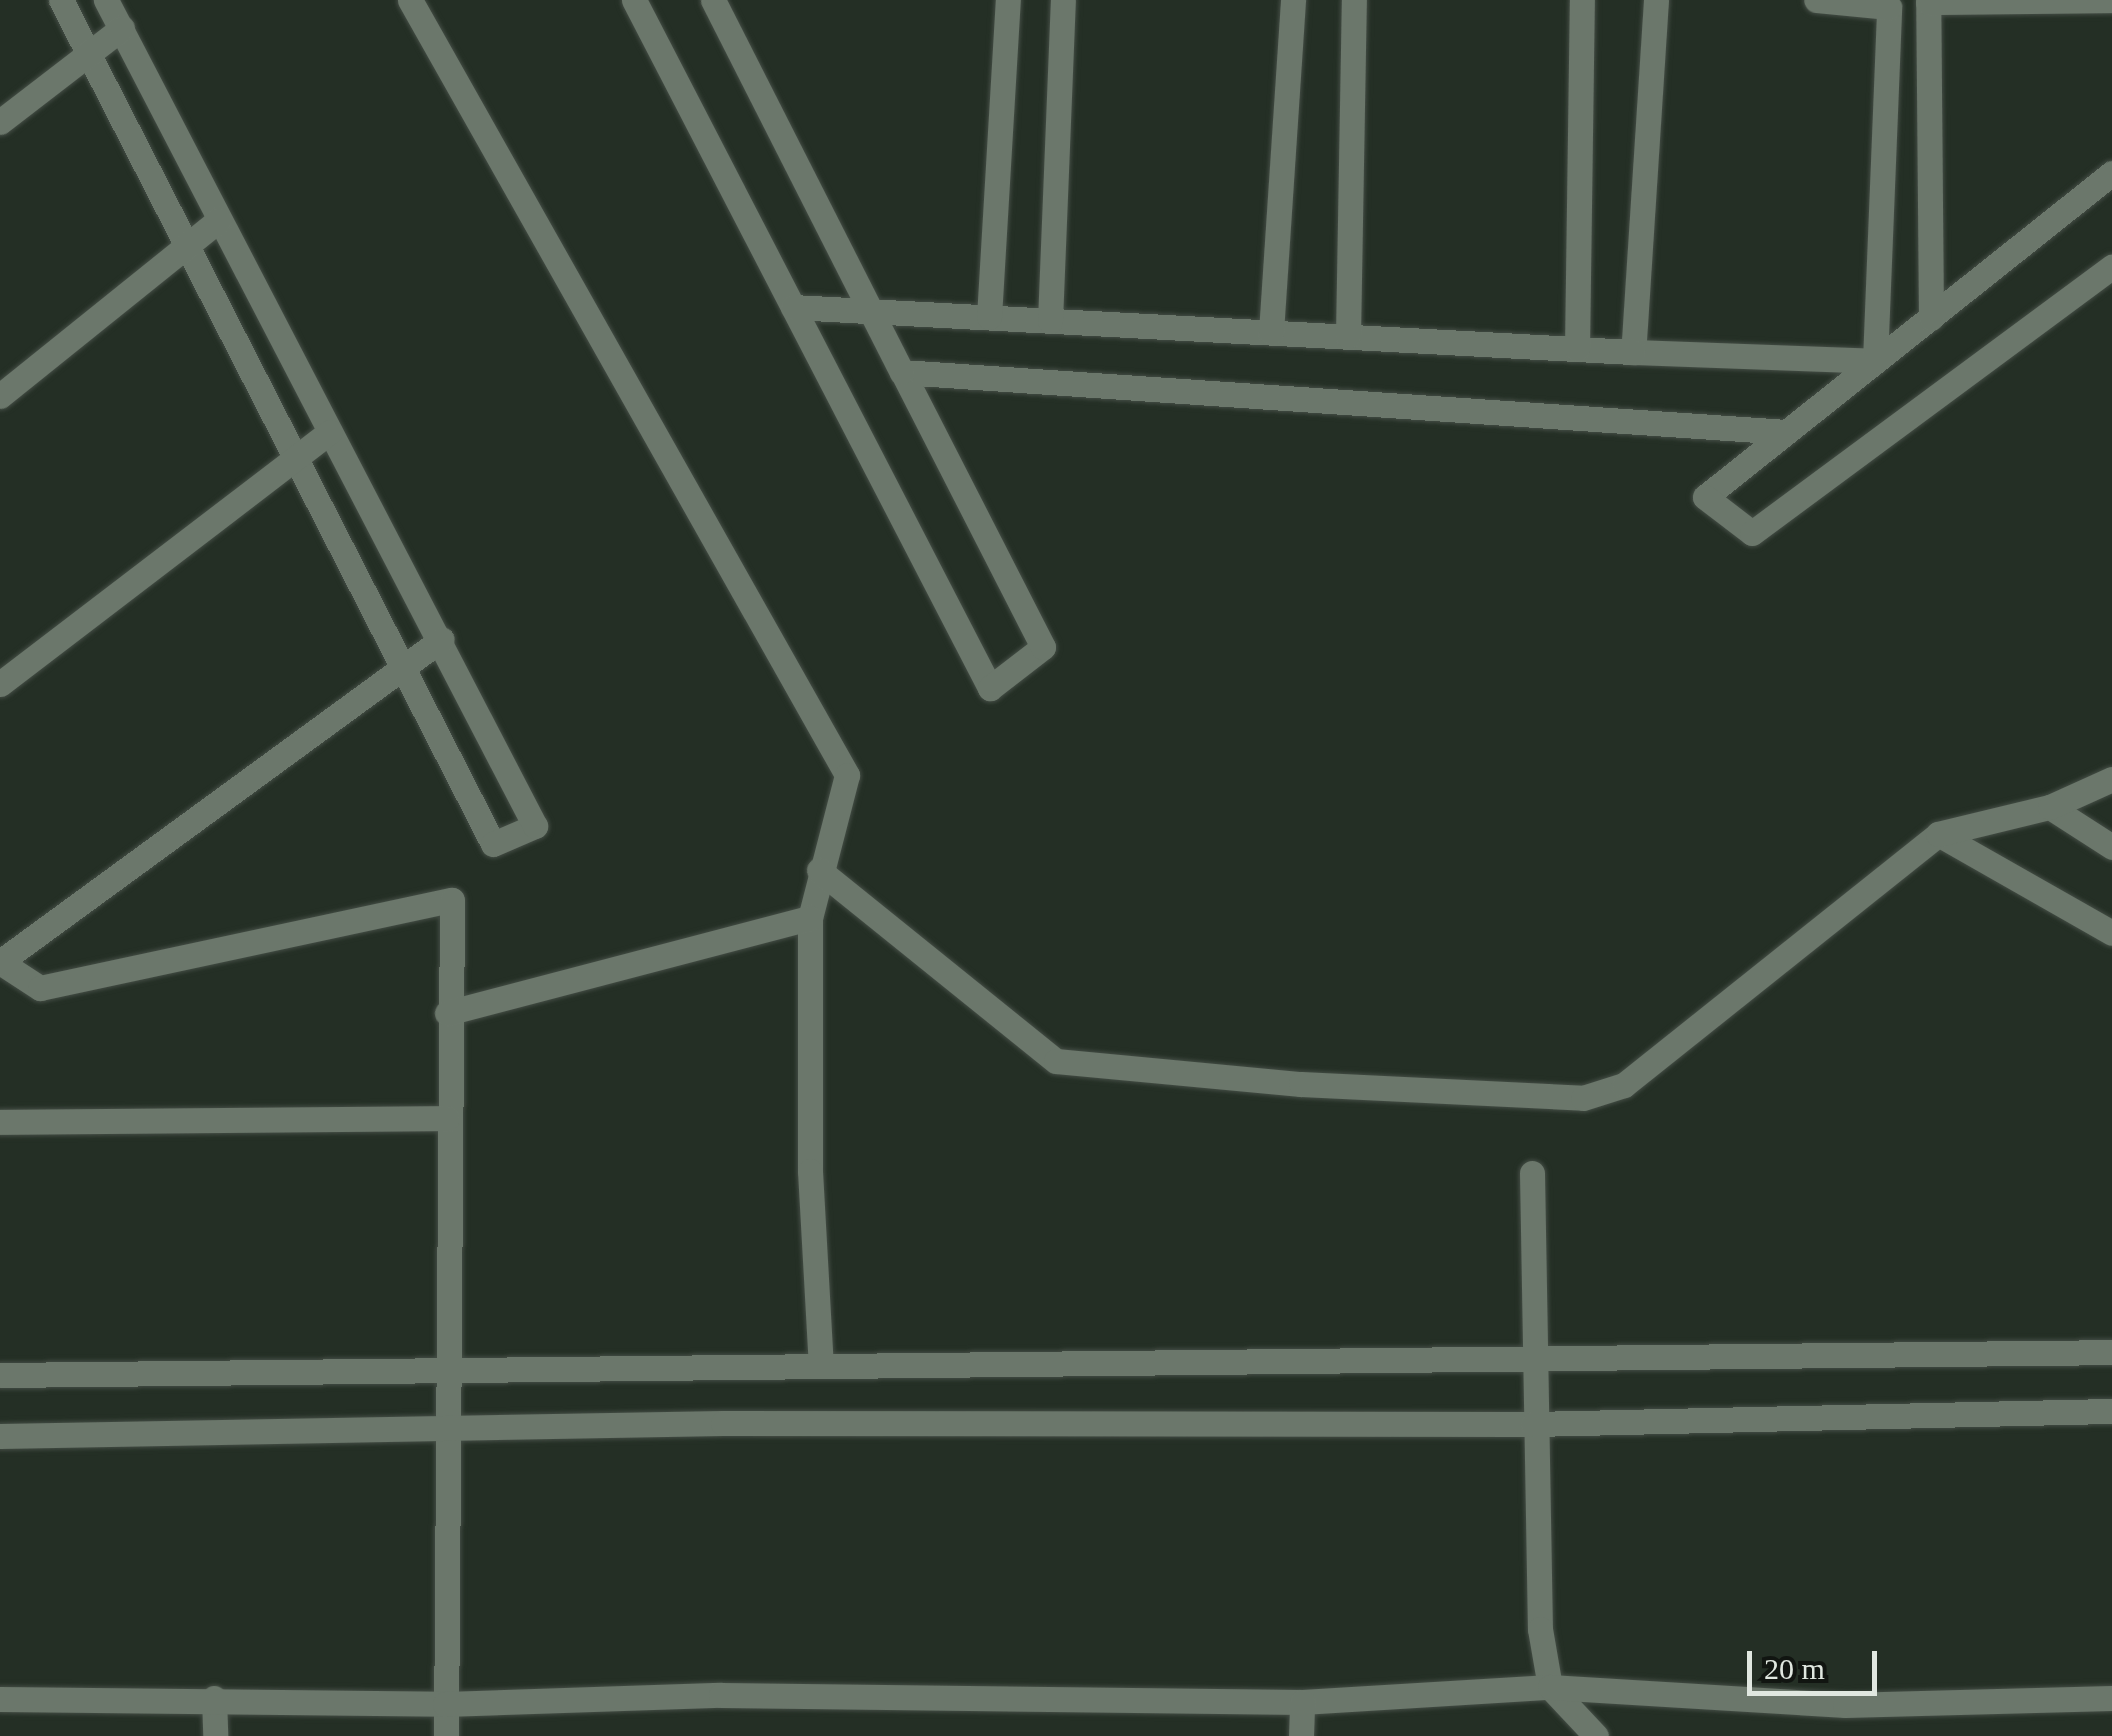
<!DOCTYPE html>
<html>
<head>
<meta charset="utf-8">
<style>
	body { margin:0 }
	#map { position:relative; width:2112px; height:1736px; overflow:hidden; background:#242f25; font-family:Georgia,serif }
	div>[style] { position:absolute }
	.roads { filter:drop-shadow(0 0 2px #444d45) drop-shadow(0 0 2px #444d45) }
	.street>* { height:25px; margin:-12.5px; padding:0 12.5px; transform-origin:12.5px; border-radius:12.5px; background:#6b776b }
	span { translate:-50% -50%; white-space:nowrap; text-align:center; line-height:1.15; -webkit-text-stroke:8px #111511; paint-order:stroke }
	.scale { position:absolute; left:1747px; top:1651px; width:130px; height:45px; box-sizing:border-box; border:5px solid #e0e7e0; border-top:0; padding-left:12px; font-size:30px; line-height:35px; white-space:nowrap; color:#e0e7e0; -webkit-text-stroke:8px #111511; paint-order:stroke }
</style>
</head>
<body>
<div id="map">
	<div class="roads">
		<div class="street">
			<div style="left:61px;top:0;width:948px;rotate:62.89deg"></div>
			<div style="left:493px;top:844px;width:46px;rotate:-23.2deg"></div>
			<div style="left:535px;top:826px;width:931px;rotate:-117.45deg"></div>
			<div style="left:410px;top:0;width:890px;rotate:60.58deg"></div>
			<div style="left:847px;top:775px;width:148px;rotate:104.5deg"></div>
			<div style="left:810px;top:918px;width:253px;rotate:90deg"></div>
			<div style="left:810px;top:1171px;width:194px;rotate:86.8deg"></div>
			<div style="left:634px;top:0;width:775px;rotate:62.64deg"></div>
			<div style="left:990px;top:688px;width:67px;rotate:-37.7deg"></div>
			<div style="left:1043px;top:647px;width:309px;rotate:-117.1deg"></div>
			<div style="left:902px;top:372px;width:886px;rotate:3.88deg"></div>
			<div style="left:713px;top:0;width:417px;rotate:63.1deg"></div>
			<div style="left:1656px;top:0;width:353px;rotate:93.7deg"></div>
			<div style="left:1633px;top:352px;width:242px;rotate:2.1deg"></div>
			<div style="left:1875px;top:361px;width:354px;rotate:-87.7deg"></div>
			<div style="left:1889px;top:7px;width:73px;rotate:-174.5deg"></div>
			<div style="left:0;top:122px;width:154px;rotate:-37.6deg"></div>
			<div style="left:2112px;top:173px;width:520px;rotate:141.48deg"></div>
			<div style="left:1705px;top:497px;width:59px;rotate:37.5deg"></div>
			<div style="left:1752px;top:533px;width:448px;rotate:-36.5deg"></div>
			<div style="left:793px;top:307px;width:841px;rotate:3.07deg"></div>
			<div style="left:989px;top:317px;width:318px;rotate:-86.6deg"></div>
			<div style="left:1931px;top:318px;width:316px;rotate:-90.5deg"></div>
			<div style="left:1928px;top:2px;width:184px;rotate:-0.6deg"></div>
			<div style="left:1050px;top:321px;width:321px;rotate:-87.7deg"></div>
			<div style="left:1271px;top:332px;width:333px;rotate:-86.2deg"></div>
			<div style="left:1348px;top:336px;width:336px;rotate:-89deg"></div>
			<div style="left:1577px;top:349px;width:349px;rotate:-89.2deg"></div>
			<div style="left:0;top:396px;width:281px;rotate:-38.8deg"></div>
			<div style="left:0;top:684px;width:415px;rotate:-37.4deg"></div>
			<div style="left:2050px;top:807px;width:74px;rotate:32.8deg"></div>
			<div style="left:1938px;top:834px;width:200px;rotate:29.6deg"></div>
			<div style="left:819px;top:870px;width:304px;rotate:38.9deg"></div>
			<div style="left:1056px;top:1061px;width:246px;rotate:5.4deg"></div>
			<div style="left:1301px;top:1084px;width:282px;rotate:2.8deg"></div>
			<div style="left:1583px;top:1098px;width:43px;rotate:-17.6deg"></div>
			<div style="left:1624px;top:1085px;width:402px;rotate:-38.6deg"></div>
			<div style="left:1938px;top:834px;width:115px;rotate:-13.6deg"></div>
			<div style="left:2050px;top:807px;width:68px;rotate:-24.3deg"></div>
			<div style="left:0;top:962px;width:48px;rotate:33deg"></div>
			<div style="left:40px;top:988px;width:421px;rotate:-12.1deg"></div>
			<div style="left:452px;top:900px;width:836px;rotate:90.41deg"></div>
			<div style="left:0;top:962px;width:547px;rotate:-36.16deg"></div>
			<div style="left:447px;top:1013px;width:375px;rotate:-14.7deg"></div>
			<div style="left:0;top:1122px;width:447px;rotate:-0.5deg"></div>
			<div style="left:1532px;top:1173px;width:456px;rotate:89deg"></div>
			<div style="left:1540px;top:1629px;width:59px;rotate:80.2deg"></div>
			<div style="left:1550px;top:1687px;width:67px;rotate:46.8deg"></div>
			<div style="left:0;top:1375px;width:2112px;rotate:-0.62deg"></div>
			<div style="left:0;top:1436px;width:723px;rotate:-1.03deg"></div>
			<div style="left:723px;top:1423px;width:810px;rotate:0.07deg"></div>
			<div style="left:1533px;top:1424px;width:579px;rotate:-1.29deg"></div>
			<div style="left:214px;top:1698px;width:38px;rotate:88deg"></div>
			<div style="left:0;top:1699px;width:445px;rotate:0.6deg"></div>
			<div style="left:445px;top:1704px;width:276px;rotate:-1.9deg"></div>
			<div style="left:721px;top:1695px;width:581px;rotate:0.69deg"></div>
			<div style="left:1302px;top:1702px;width:248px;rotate:-3.5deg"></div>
			<div style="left:1550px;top:1687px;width:296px;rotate:3.5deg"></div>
			<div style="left:1845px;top:1705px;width:267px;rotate:-1.5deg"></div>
			<div style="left:1301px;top:1736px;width:34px;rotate:-88deg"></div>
		</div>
	</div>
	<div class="scale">20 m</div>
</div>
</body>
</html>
